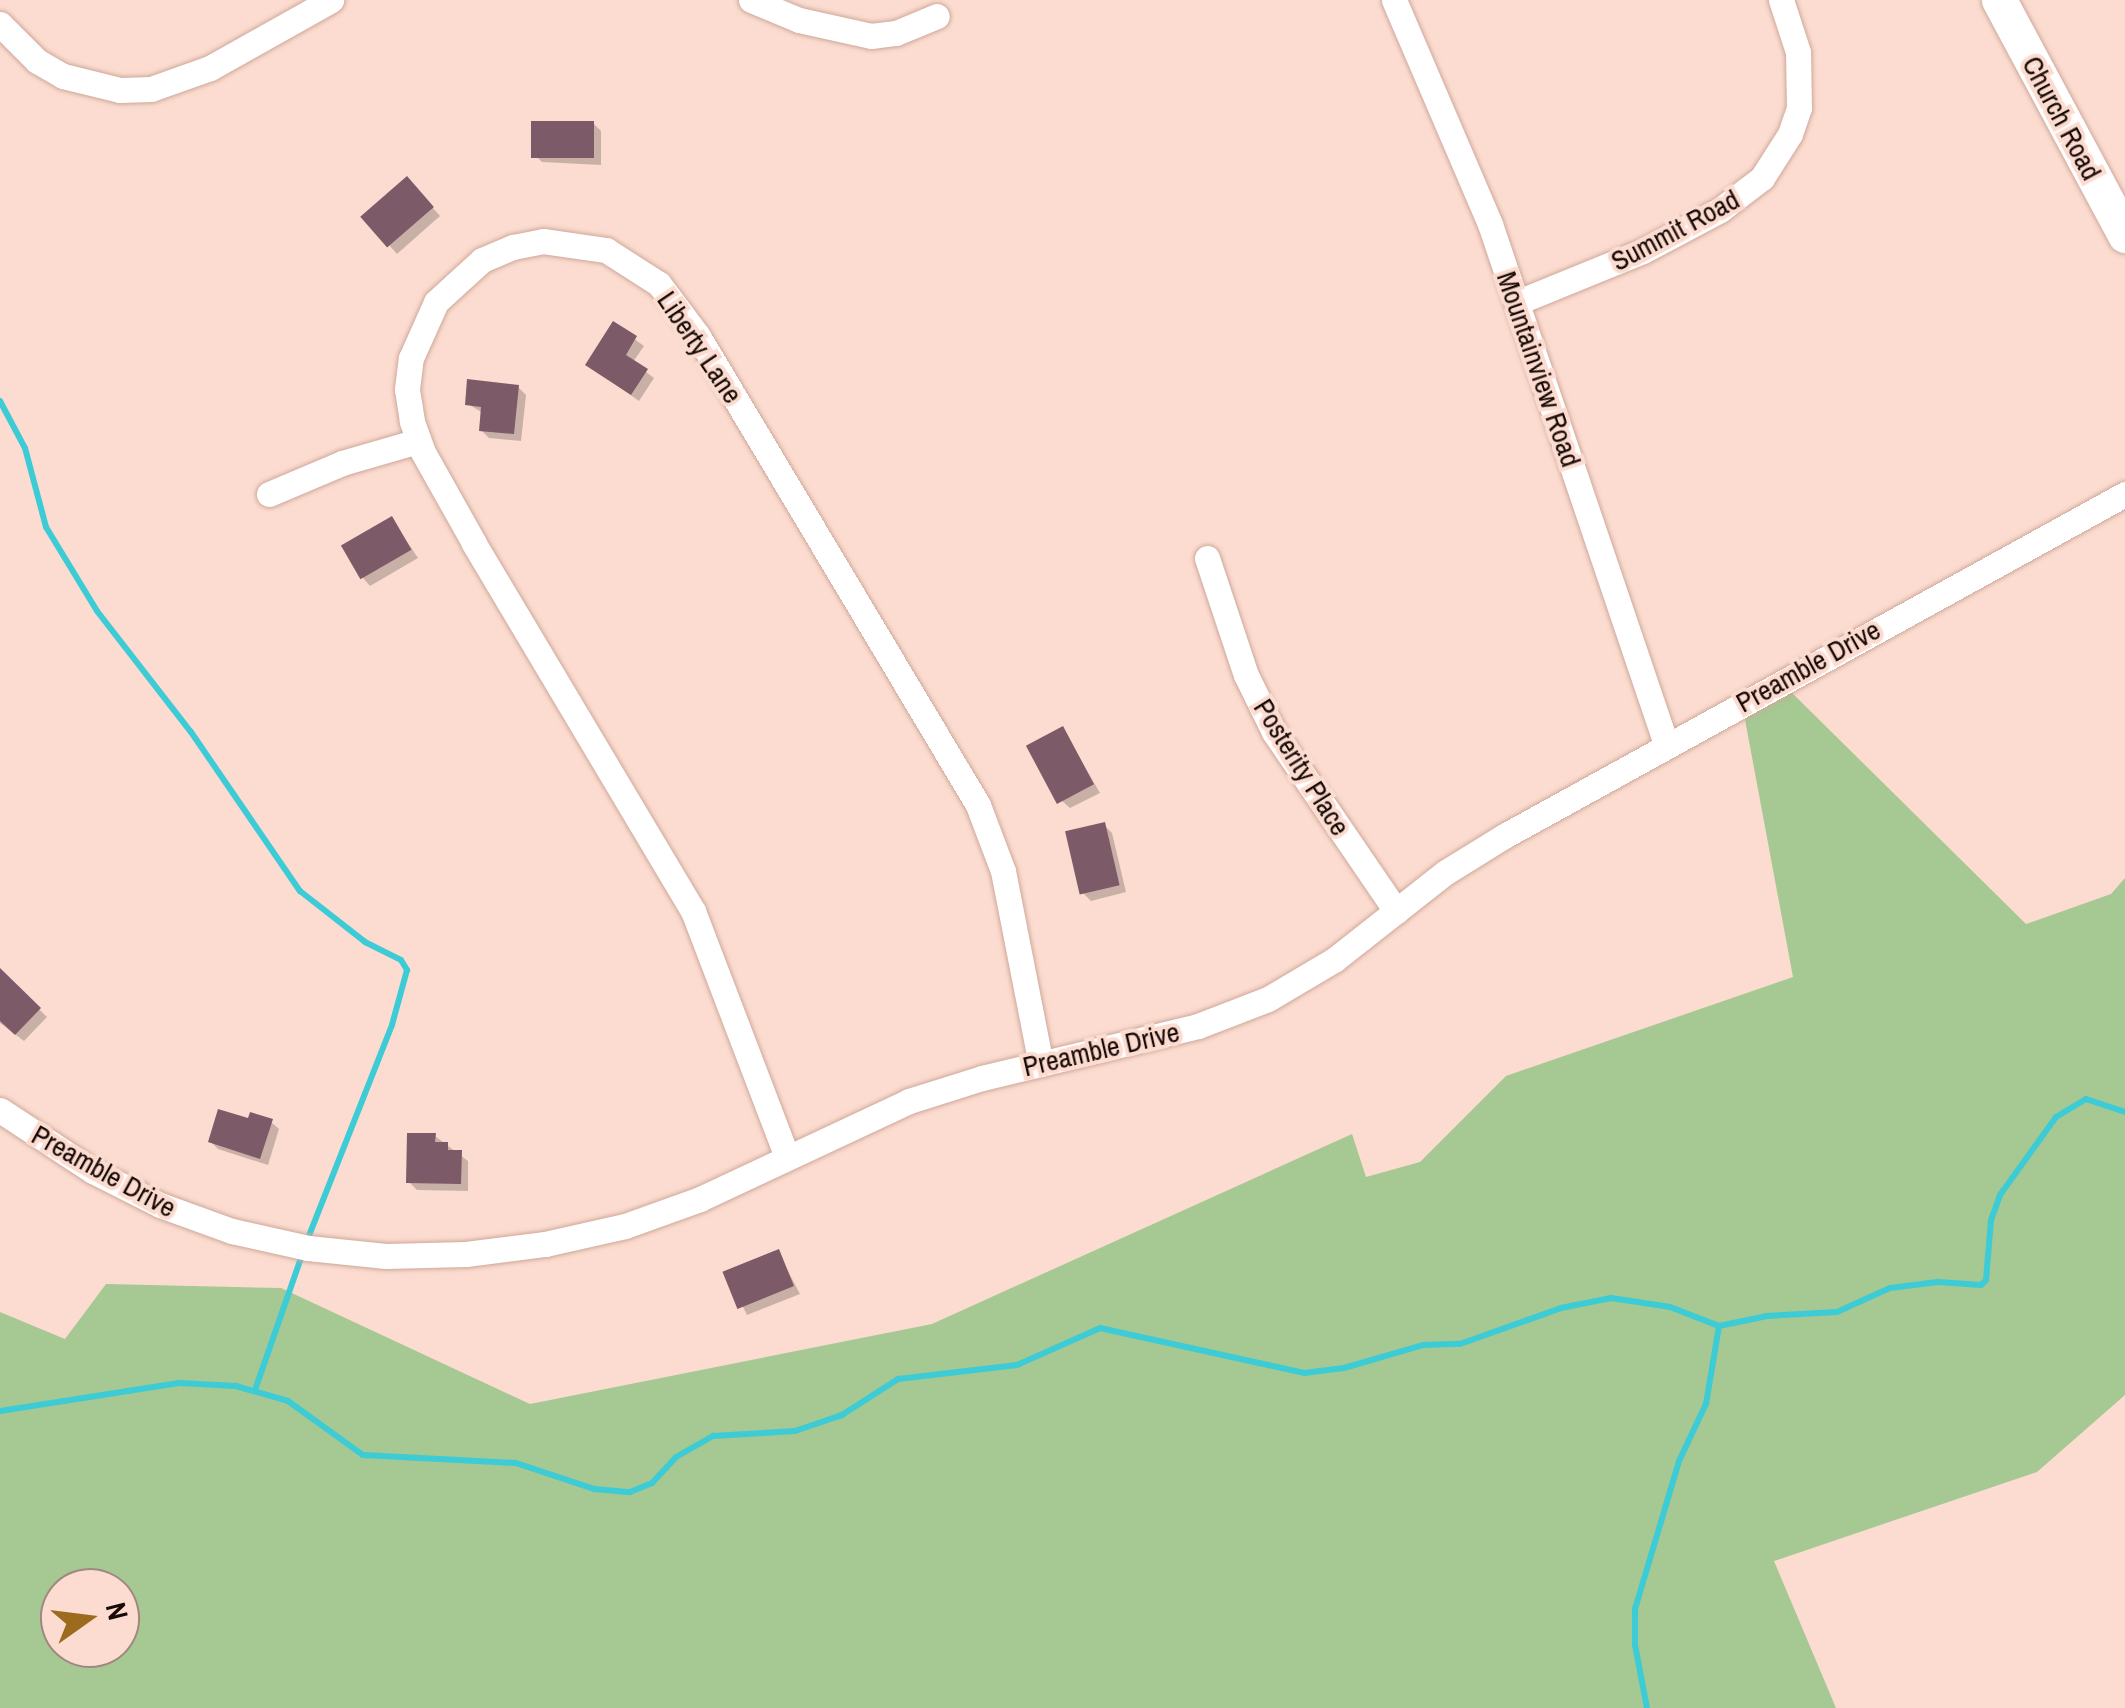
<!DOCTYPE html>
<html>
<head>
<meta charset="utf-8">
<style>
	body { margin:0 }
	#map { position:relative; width:2125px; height:1708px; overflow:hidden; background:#fcdcd0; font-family:"Archivo Narrow",sans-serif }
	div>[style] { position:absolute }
	.green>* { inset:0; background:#a6c892 }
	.shadow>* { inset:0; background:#0003 }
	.stream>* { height:6px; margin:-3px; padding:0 3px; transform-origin:3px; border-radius:3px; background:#3dcbd6 }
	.building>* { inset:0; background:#7d5a67; transform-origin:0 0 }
	.roads { filter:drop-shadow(0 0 2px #cea89a) drop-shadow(0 0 2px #cea89a) }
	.minor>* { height:25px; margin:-12.5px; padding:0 12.5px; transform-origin:12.5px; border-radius:12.5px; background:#fff }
	.secondary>* { height:35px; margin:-17.5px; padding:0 17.5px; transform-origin:17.5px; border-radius:17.5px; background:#fff }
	span { translate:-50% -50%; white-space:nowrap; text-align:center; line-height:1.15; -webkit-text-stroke:8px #fcdcd0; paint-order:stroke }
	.street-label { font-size:28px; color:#170a06 }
	.north { position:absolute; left:40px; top:1568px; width:100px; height:100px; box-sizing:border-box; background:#fcdcd0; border:2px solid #a0887f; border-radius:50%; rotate:76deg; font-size:28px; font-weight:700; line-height:40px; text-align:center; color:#170a06 }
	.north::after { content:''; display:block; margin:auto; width:35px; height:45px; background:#9c6b1e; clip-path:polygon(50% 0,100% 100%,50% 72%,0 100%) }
</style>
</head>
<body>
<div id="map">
	<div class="green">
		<div style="clip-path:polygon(evenodd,1785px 686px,2026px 924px,2111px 894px,2125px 878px,2125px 1395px,2037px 1472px,1774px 1561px,1836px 1708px,0 1708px,0 1312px,65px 1339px,106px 1284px,281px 1288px,530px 1404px,932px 1324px,1352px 1134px,1366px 1177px,1420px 1162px,1506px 1076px,1793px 977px,1743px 709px,1785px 686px,60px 1588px,120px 1588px,120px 1648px,60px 1648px,60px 1588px)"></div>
	</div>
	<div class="shadow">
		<div style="clip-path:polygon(593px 123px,601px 131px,601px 165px,542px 162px,534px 154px)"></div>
		<div style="clip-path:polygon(414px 187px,440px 216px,397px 254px,364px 217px)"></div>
		<div style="clip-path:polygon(614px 324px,644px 346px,633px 362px,654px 378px,639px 401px,588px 365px)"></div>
		<div style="clip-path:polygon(518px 387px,526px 395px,521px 441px,489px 438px,481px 430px,483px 413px,468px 404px)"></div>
		<div style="clip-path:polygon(392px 519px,418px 558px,370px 586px,363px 578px)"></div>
		<div style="clip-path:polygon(1063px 729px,1100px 793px,1070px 808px,1062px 801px)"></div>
		<div style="clip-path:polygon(1104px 825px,1112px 833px,1126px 892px,1091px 901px,1083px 893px)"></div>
		<div style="clip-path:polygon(4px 975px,47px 1017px,24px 1041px,0 1023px,0 980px)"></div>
		<div style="clip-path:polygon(249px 1122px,271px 1122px,279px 1129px,268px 1165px,218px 1149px,210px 1141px)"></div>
		<div style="clip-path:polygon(435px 1136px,468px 1161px,468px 1191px,417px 1190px,409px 1182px)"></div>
		<div style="clip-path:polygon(778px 1252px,800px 1294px,747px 1315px,726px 1273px)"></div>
	</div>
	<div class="stream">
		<div style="left:0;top:401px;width:53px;rotate:62deg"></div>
		<div style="left:25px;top:448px;width:82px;rotate:75.1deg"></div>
		<div style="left:46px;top:527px;width:98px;rotate:58.7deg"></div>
		<div style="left:97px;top:611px;width:153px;rotate:52.2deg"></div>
		<div style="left:191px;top:732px;width:193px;rotate:55.6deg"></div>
		<div style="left:300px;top:891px;width:83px;rotate:38.1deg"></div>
		<div style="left:365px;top:942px;width:40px;rotate:26.6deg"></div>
		<div style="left:401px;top:960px;width:12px;rotate:59deg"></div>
		<div style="left:407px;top:970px;width:57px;rotate:105.3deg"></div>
		<div style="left:392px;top:1025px;width:234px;rotate:111.5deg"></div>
		<div style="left:255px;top:1390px;width:143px;rotate:-70.8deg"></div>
		<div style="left:0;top:1411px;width:181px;rotate:-8.9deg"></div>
		<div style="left:179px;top:1383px;width:57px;rotate:3deg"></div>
		<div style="left:236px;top:1386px;width:54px;rotate:16.1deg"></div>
		<div style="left:288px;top:1401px;width:92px;rotate:35.8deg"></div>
		<div style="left:363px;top:1455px;width:153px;rotate:3deg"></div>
		<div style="left:516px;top:1463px;width:82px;rotate:18.4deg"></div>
		<div style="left:594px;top:1489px;width:36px;rotate:5deg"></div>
		<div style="left:630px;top:1492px;width:24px;rotate:-22deg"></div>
		<div style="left:652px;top:1483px;width:35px;rotate:-47deg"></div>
		<div style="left:676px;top:1457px;width:43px;rotate:-29.6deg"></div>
		<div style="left:713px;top:1436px;width:82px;rotate:-3.5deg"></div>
		<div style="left:795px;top:1431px;width:50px;rotate:-18.8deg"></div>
		<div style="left:842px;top:1415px;width:67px;rotate:-32.7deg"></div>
		<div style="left:898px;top:1379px;width:120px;rotate:-6.7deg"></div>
		<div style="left:1017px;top:1365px;width:91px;rotate:-24deg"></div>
		<div style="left:1100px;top:1328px;width:209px;rotate:12.4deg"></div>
		<div style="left:1304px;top:1373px;width:40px;rotate:-7.1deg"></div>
		<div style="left:1344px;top:1368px;width:82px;rotate:-16.2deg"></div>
		<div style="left:1423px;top:1345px;width:37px;rotate:-2deg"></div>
		<div style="left:1460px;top:1344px;width:107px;rotate:-19.6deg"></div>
		<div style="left:1561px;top:1308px;width:51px;rotate:-11.3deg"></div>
		<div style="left:1611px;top:1298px;width:60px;rotate:8.7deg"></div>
		<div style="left:1670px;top:1307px;width:53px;rotate:21.2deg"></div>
		<div style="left:1719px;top:1326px;width:49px;rotate:-11.8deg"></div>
		<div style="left:1767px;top:1316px;width:70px;rotate:-3.3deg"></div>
		<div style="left:1837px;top:1312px;width:58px;rotate:-24.4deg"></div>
		<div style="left:1890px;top:1288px;width:48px;rotate:-7.1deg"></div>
		<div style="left:1938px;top:1282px;width:43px;rotate:4deg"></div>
		<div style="left:1981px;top:1285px;width:7px;rotate:-45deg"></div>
		<div style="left:1986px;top:1280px;width:60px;rotate:-85.2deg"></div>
		<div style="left:1991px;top:1220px;width:27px;rotate:-70deg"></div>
		<div style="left:2000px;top:1195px;width:96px;rotate:-54.3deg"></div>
		<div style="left:2056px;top:1117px;width:35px;rotate:-31deg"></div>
		<div style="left:2086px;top:1099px;width:41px;rotate:18.4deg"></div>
		<div style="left:1647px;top:1708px;width:64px;rotate:-100.8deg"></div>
		<div style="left:1635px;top:1645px;width:36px;rotate:-90deg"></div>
		<div style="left:1635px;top:1609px;width:154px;rotate:-73.4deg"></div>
		<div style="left:1679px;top:1461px;width:63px;rotate:-64.7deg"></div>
		<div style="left:1706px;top:1404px;width:79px;rotate:-80.5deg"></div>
	</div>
	<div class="building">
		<div style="left:594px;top:121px;width:37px;height:63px;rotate:90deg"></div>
		<div style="left:407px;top:176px;width:41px;height:62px;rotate:49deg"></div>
		<div style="clip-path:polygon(613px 321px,637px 336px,626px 355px,648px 369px,631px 395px,585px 365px)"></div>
		<div style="clip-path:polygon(467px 379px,519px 385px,514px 434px,479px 431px,481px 407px,465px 405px)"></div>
		<div style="left:392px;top:516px;width:39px;height:59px;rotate:60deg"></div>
		<div style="left:1063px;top:726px;width:66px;height:42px;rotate:62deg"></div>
		<div style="left:1105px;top:822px;width:65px;height:41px;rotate:77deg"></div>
		<div style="clip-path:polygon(0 968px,41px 1008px,15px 1035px,0 1021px)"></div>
		<div style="clip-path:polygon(218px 1109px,248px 1118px,250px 1112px,273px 1119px,260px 1159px,208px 1142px)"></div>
		<div style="clip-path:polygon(407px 1133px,436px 1133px,435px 1142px,448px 1142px,448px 1150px,462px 1150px,461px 1184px,406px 1183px)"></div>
		<div style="left:779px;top:1249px;width:40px;height:61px;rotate:68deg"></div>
	</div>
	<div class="roads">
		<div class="minor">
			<div style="left:751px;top:0;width:52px;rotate:22.6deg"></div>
			<div style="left:799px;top:20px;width:74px;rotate:12.5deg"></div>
			<div style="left:871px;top:36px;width:25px;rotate:-7deg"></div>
			<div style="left:896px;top:33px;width:44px;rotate:-22.5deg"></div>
			<div style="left:1394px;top:0;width:244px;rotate:66.8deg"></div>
			<div style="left:1490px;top:224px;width:549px;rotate:71.3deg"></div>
			<div style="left:0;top:24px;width:52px;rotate:45deg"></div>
			<div style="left:37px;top:61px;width:30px;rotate:30deg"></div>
			<div style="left:63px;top:76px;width:59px;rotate:13.8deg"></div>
			<div style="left:120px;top:90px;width:31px;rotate:-2deg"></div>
			<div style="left:151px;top:89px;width:63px;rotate:-19.6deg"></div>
			<div style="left:210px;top:68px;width:139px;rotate:-29.3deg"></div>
			<div style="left:1518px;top:302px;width:135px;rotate:-22.2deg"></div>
			<div style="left:1643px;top:251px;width:87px;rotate:-28deg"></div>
			<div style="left:1720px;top:210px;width:53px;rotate:-37.3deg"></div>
			<div style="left:1762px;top:178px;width:52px;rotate:-57.5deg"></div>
			<div style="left:1790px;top:134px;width:28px;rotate:-71deg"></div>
			<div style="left:1799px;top:108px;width:56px;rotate:-91deg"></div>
			<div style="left:1798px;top:52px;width:55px;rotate:-108.1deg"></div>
			<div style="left:269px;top:494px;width:79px;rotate:-23deg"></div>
			<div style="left:342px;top:463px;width:79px;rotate:-16.1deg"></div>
			<div style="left:1207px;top:558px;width:123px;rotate:71.6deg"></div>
			<div style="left:1246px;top:675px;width:64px;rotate:63.8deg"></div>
			<div style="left:1274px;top:732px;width:217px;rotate:55.7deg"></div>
			<div style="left:0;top:1110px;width:111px;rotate:33.3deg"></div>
			<div style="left:93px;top:1171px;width:75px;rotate:26.9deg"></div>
			<div style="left:160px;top:1205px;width:77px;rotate:19.9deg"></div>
			<div style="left:232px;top:1231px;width:78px;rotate:12.6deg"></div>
			<div style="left:308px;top:1248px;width:78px;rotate:5.9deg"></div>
			<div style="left:386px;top:1256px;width:80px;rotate:-1.4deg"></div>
			<div style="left:466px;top:1254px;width:80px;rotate:-7.2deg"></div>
			<div style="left:545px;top:1244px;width:82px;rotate:-12.7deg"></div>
			<div style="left:625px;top:1226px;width:80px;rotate:-19.8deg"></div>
			<div style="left:700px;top:1199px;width:231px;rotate:-25.1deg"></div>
			<div style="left:909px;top:1101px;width:77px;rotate:-17.5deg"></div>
			<div style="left:982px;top:1078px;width:222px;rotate:-13.5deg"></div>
			<div style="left:1198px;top:1026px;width:75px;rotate:-21.1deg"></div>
			<div style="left:1268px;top:999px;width:77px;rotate:-30.6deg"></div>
			<div style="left:1334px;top:960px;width:142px;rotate:-38.2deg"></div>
			<div style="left:1446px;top:872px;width:70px;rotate:-31.7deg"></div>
			<div style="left:1506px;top:835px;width:707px;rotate:-28.85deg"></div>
			<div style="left:787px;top:1157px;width:263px;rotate:-110.9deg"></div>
			<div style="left:693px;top:911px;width:428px;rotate:-120.8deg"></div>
			<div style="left:474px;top:543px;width:104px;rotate:-119.3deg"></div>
			<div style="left:423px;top:452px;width:33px;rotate:-110deg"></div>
			<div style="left:412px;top:421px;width:32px;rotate:-99deg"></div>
			<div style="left:407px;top:389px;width:31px;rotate:-83deg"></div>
			<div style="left:411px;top:358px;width:61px;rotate:-65.9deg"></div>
			<div style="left:436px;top:302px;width:62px;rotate:-42.4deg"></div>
			<div style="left:482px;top:260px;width:34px;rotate:-23deg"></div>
			<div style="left:513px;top:247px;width:31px;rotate:-11deg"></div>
			<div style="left:543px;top:241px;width:64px;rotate:8.1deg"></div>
			<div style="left:606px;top:250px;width:63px;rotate:32.7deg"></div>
			<div style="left:659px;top:284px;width:65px;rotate:53.1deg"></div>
			<div style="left:698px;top:336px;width:546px;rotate:59.16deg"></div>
			<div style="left:978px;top:805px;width:71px;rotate:69.3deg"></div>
			<div style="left:1003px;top:871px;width:197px;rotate:78.9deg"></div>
		</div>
		<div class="secondary">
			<div style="left:1999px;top:0;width:267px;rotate:61.8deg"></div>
		</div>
	</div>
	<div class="street-label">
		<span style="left:2062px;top:118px;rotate:62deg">Church Road</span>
		<span style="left:1675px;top:230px;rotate:-28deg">Summit Road</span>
		<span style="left:700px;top:347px;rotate:56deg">Liberty Lane</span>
		<span style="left:1539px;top:369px;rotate:71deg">Mountainview Road</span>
		<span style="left:1808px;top:666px;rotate:-29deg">Preamble Drive</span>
		<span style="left:1302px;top:767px;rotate:58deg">Posterity Place</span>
		<span style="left:1101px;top:1049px;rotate:-13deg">Preamble Drive</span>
		<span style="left:104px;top:1171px;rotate:29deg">Preamble Drive</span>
	</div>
	<div class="north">N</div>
</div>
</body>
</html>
